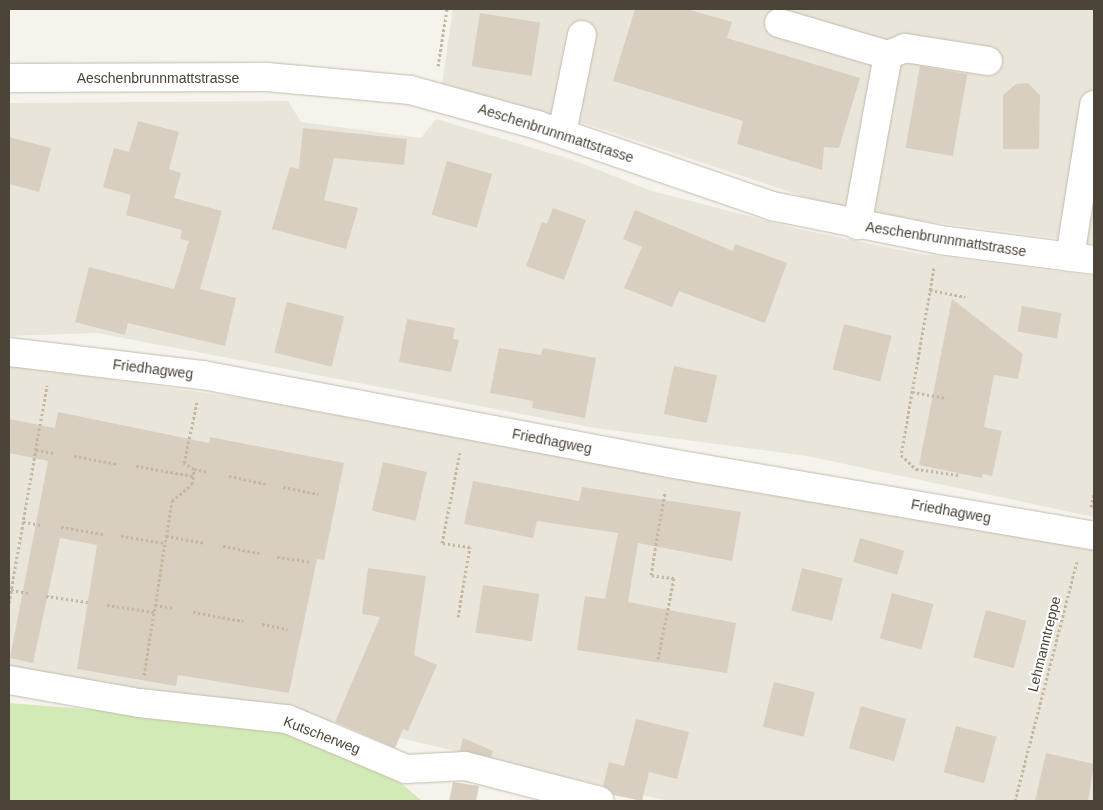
<!DOCTYPE html>
<html>
<head>
<meta charset="utf-8">
<style>
	body { margin:0 }
	#map { position:relative; width:1103px; height:810px; overflow:hidden; background:#f6f3ec; font-family:Helvetica,sans-serif }
	div>[style] { position:absolute }
	.residential>* { inset:0; background:#eae5da }
	.green>* { inset:0; background:#d2eab5 }
	.building>* { inset:0; background:#d8cfc1; transform-origin:0 0 }
	.path>* { height:3px; margin-top:-1.5px; transform-origin:0; background:repeating-linear-gradient(90deg,#c4b79f 0 2.5px,transparent 0 5px) }
	.roads { filter:drop-shadow(0 0 1px #c2bbae) drop-shadow(0 0 1px #c2bbae) }
	.minor>* { height:28px; margin:-14px; padding:0 14px; transform-origin:14px; border-radius:14px; background:#fff }
	span { translate:-50% -50%; white-space:nowrap; text-align:center; line-height:1.15; -webkit-text-stroke:4px #fff; paint-order:stroke }
	.street-label { font-size:14px; color:#4b4439 }
	.frame { position:absolute; inset:0; border:10px solid #4b4439; pointer-events:none }
</style>
</head>
<body>
<div id="map">
	<div class="residential">
		<div style="clip-path:polygon(453px 9px,1094px 9px,1094px 243px,884px 216px,811px 199px,589px 125px,442px 84px)"></div>
		<div style="clip-path:polygon(288px 101px,301px 122px,421px 138px,436px 119px,570px 159px,652px 191px,799px 229px,915px 253px,1094px 276px,1094px 517px,807px 456px,595px 428px,97px 333px,9px 336px,9px 103px)"></div>
		<div style="clip-path:polygon(9px 365px,354px 414px,1094px 547px,1094px 801px,668px 801px,294px 713px,9px 682px)"></div>
	</div>
	<div class="green">
		<div style="clip-path:polygon(9px 703px,284px 725px,402px 784px,422px 801px,9px 801px)"></div>
	</div>
	<div class="building">
		<div style="clip-path:polygon(635px 9px,687px 9px,732px 22px,727px 38px,860px 78px,839px 148px,824px 147px,822px 170px,737px 144px,743px 121px,613px 81px)"></div>
		<div style="left:480px;top:13px;width:61px;height:54px;rotate:9deg"></div>
		<div style="left:920px;top:66px;width:48px;height:83px;rotate:10deg"></div>
		<div style="clip-path:polygon(1028px 83px,1040px 95px,1039px 149px,1003px 149px,1003px 95px,1016px 84px)"></div>
		<div style="clip-path:polygon(138px 121px,179px 132px,169px 169px,181px 173px,174px 198px,222px 211px,200px 289px,236px 298px,225px 346px,128px 323px,125px 335px,75px 322px,89px 267px,174px 289px,189px 241px,180px 239px,182px 230px,126px 215px,131px 195px,103px 187px,114px 148px,129px 152px)"></div>
		<div style="clip-path:polygon(303px 128px,407px 139px,404px 165px,334px 158px,324px 200px,358px 208px,346px 249px,272px 229px,290px 167px,299px 169px)"></div>
		<div style="clip-path:polygon(9px 137px,51px 148px,39px 192px,9px 184px)"></div>
		<div style="left:447px;top:161px;width:47px;height:56px;rotate:16deg"></div>
		<div style="clip-path:polygon(553px 208px,586px 220px,564px 280px,526px 266px,542px 222px,547px 224px)"></div>
		<div style="clip-path:polygon(635px 210px,733px 251px,735px 244px,787px 263px,765px 323px,679px 291px,672px 307px,624px 288px,642px 247px,623px 239px)"></div>
		<div style="clip-path:polygon(952px 299px,1023px 354px,1018px 379px,994px 375px,984px 427px,1002px 431px,992px 476px,983px 474px,982px 478px,919px 465px)"></div>
		<div style="left:287px;top:302px;width:59px;height:52px;rotate:14deg"></div>
		<div style="left:1022px;top:306px;width:40px;height:26px;rotate:10deg"></div>
		<div style="clip-path:polygon(407px 319px,455px 328px,453px 339px,459px 340px,451px 372px,399px 362px)"></div>
		<div style="left:844px;top:324px;width:49px;height:47px;rotate:14deg"></div>
		<div style="clip-path:polygon(499px 348px,541px 355px,543px 348px,596px 358px,585px 418px,532px 408px,533px 401px,490px 393px)"></div>
		<div style="left:674px;top:366px;width:44px;height:49px;rotate:12deg"></div>
		<div style="clip-path:polygon(58px 412px,209px 443px,210px 437px,344px 463px,324px 560px,317px 559px,289px 693px,178px 675px,176px 686px,77px 669px,97px 545px,60px 538px,33px 663px,10px 658px,48px 461px,9px 453px,9px 419px,55px 428px)"></div>
		<div style="left:383px;top:462px;width:45px;height:50px;rotate:13deg"></div>
		<div style="clip-path:polygon(473px 481px,579px 501px,582px 487px,741px 512px,732px 561px,638px 543px,628px 602px,736px 623px,727px 673px,577px 650px,585px 596px,605px 599px,618px 533px,537px 521px,533px 538px,464px 524px)"></div>
		<div style="left:860px;top:538px;width:46px;height:25px;rotate:16deg"></div>
		<div style="clip-path:polygon(368px 568px,426px 576px,414px 655px,437px 665px,408px 731px,403px 729px,395px 748px,335px 722px,380px 617px,362px 614px)"></div>
		<div style="left:802px;top:568px;width:42px;height:44px;rotate:14deg"></div>
		<div style="left:483px;top:585px;width:57px;height:48px;rotate:9deg"></div>
		<div style="left:892px;top:593px;width:43px;height:47px;rotate:15deg"></div>
		<div style="left:986px;top:610px;width:42px;height:49px;rotate:15deg"></div>
		<div style="left:774px;top:682px;width:42px;height:46px;rotate:14deg"></div>
		<div style="left:861px;top:706px;width:47px;height:44px;rotate:16deg"></div>
		<div style="clip-path:polygon(636px 719px,689px 732px,677px 779px,649px 772px,642px 801px,614px 795px,603px 786px,609px 762px,624px 766px)"></div>
		<div style="left:956px;top:726px;width:42px;height:48px;rotate:15deg"></div>
		<div style="clip-path:polygon(463px 738px,493px 751px,491px 757px,460px 751px)"></div>
		<div style="clip-path:polygon(1046px 753px,1094px 764px,1088px 801px,1035px 801px)"></div>
		<div style="clip-path:polygon(453px 782px,479px 786px,476px 801px,449px 801px)"></div>
	</div>
	<div class="path">
		<div style="left:438px;top:66px;width:58px;rotate:-81deg"></div>
		<div style="left:934px;top:268px;width:190px;rotate:100deg"></div>
		<div style="left:901px;top:455px;width:21px;rotate:43deg"></div>
		<div style="left:916px;top:469px;width:43px;rotate:7.9deg"></div>
		<div style="left:930px;top:290px;width:36px;rotate:11deg"></div>
		<div style="left:912px;top:392px;width:35px;rotate:10deg"></div>
		<div style="left:36px;top:450px;width:20px;rotate:9deg"></div>
		<div style="left:74px;top:456px;width:45px;rotate:10.3deg"></div>
		<div style="left:136px;top:466px;width:58px;rotate:10deg"></div>
		<div style="left:194px;top:469px;width:15px;rotate:11deg"></div>
		<div style="left:229px;top:476px;width:38px;rotate:12deg"></div>
		<div style="left:283px;top:487px;width:36px;rotate:11deg"></div>
		<div style="left:1091px;top:507px;width:14px;rotate:-78deg"></div>
		<div style="left:23px;top:522px;width:20px;rotate:9deg"></div>
		<div style="left:61px;top:527px;width:43px;rotate:9.5deg"></div>
		<div style="left:121px;top:536px;width:45px;rotate:9deg"></div>
		<div style="left:166px;top:536px;width:39px;rotate:10deg"></div>
		<div style="left:223px;top:546px;width:37px;rotate:11deg"></div>
		<div style="left:277px;top:557px;width:34px;rotate:8deg"></div>
		<div style="left:11px;top:590px;width:17px;rotate:10deg"></div>
		<div style="left:46px;top:596px;width:42px;rotate:8.1deg"></div>
		<div style="left:9px;top:603px;width:221px;rotate:-80.1deg"></div>
		<div style="left:107px;top:605px;width:48px;rotate:8.5deg"></div>
		<div style="left:155px;top:605px;width:20px;rotate:9deg"></div>
		<div style="left:193px;top:612px;width:51px;rotate:10.2deg"></div>
		<div style="left:458px;top:617px;width:71px;rotate:-80.3deg"></div>
		<div style="left:470px;top:547px;width:28px;rotate:-172deg"></div>
		<div style="left:442px;top:543px;width:92px;rotate:-78.7deg"></div>
		<div style="left:262px;top:624px;width:26px;rotate:11deg"></div>
		<div style="left:658px;top:659px;width:83px;rotate:-78.8deg"></div>
		<div style="left:674px;top:578px;width:23px;rotate:-173deg"></div>
		<div style="left:651px;top:575px;width:85px;rotate:-80.5deg"></div>
		<div style="left:144px;top:675px;width:176px;rotate:-80.9deg"></div>
		<div style="left:172px;top:501px;width:26px;rotate:-40deg"></div>
		<div style="left:192px;top:484px;width:15px;rotate:-82deg"></div>
		<div style="left:194px;top:469px;width:12px;rotate:-149deg"></div>
		<div style="left:184px;top:463px;width:62px;rotate:-78deg"></div>
		<div style="left:1015px;top:801px;width:247px;rotate:-75.5deg"></div>
	</div>
	<div class="roads">
		<div class="minor">
			<div style="left:779px;top:23px;width:114px;rotate:16.4deg"></div>
			<div style="left:888px;top:55px;width:173px;rotate:100.3deg"></div>
			<div style="left:888px;top:55px;width:18px;rotate:-22deg"></div>
			<div style="left:905px;top:48px;width:84px;rotate:8.9deg"></div>
			<div style="left:9px;top:78px;width:258px;rotate:-0.2deg"></div>
			<div style="left:267px;top:77px;width:144px;rotate:5.2deg"></div>
			<div style="left:410px;top:90px;width:132px;rotate:15.4deg"></div>
			<div style="left:537px;top:125px;width:249px;rotate:19deg"></div>
			<div style="left:772px;top:206px;width:171px;rotate:11.4deg"></div>
			<div style="left:940px;top:240px;width:155px;rotate:7.4deg"></div>
			<div style="left:562px;top:133px;width:100px;rotate:-78.5deg"></div>
			<div style="left:1070px;top:257px;width:154px;rotate:-81deg"></div>
			<div style="left:9px;top:352px;width:195px;rotate:6.8deg"></div>
			<div style="left:203px;top:375px;width:474px;rotate:10.7deg"></div>
			<div style="left:669px;top:463px;width:431px;rotate:9.7deg"></div>
			<div style="left:9px;top:680px;width:132px;rotate:10deg"></div>
			<div style="left:139px;top:703px;width:149px;rotate:6.2deg"></div>
			<div style="left:287px;top:719px;width:129px;rotate:22.8deg"></div>
			<div style="left:406px;top:769px;width:59px;rotate:-2.9deg"></div>
			<div style="left:465px;top:766px;width:139px;rotate:14.5deg"></div>
		</div>
	</div>
	<div class="street-label">
		<span style="left:158px;top:78px">Aeschenbrunnmattstrasse</span>
		<span style="left:556px;top:133px;rotate:18deg">Aeschenbrunnmattstrasse</span>
		<span style="left:946px;top:239px;rotate:9deg">Aeschenbrunnmattstrasse</span>
		<span style="left:153px;top:369px;rotate:7deg">Friedhagweg</span>
		<span style="left:552px;top:441px;rotate:11deg">Friedhagweg</span>
		<span style="left:951px;top:511px;rotate:10deg">Friedhagweg</span>
		<span style="left:1044px;top:644px;rotate:-76deg">Lehmanntreppe</span>
		<span style="left:322px;top:735px;rotate:21deg">Kutscherweg</span>
	</div>
	<div class="frame"></div>
</div>
</body>
</html>
